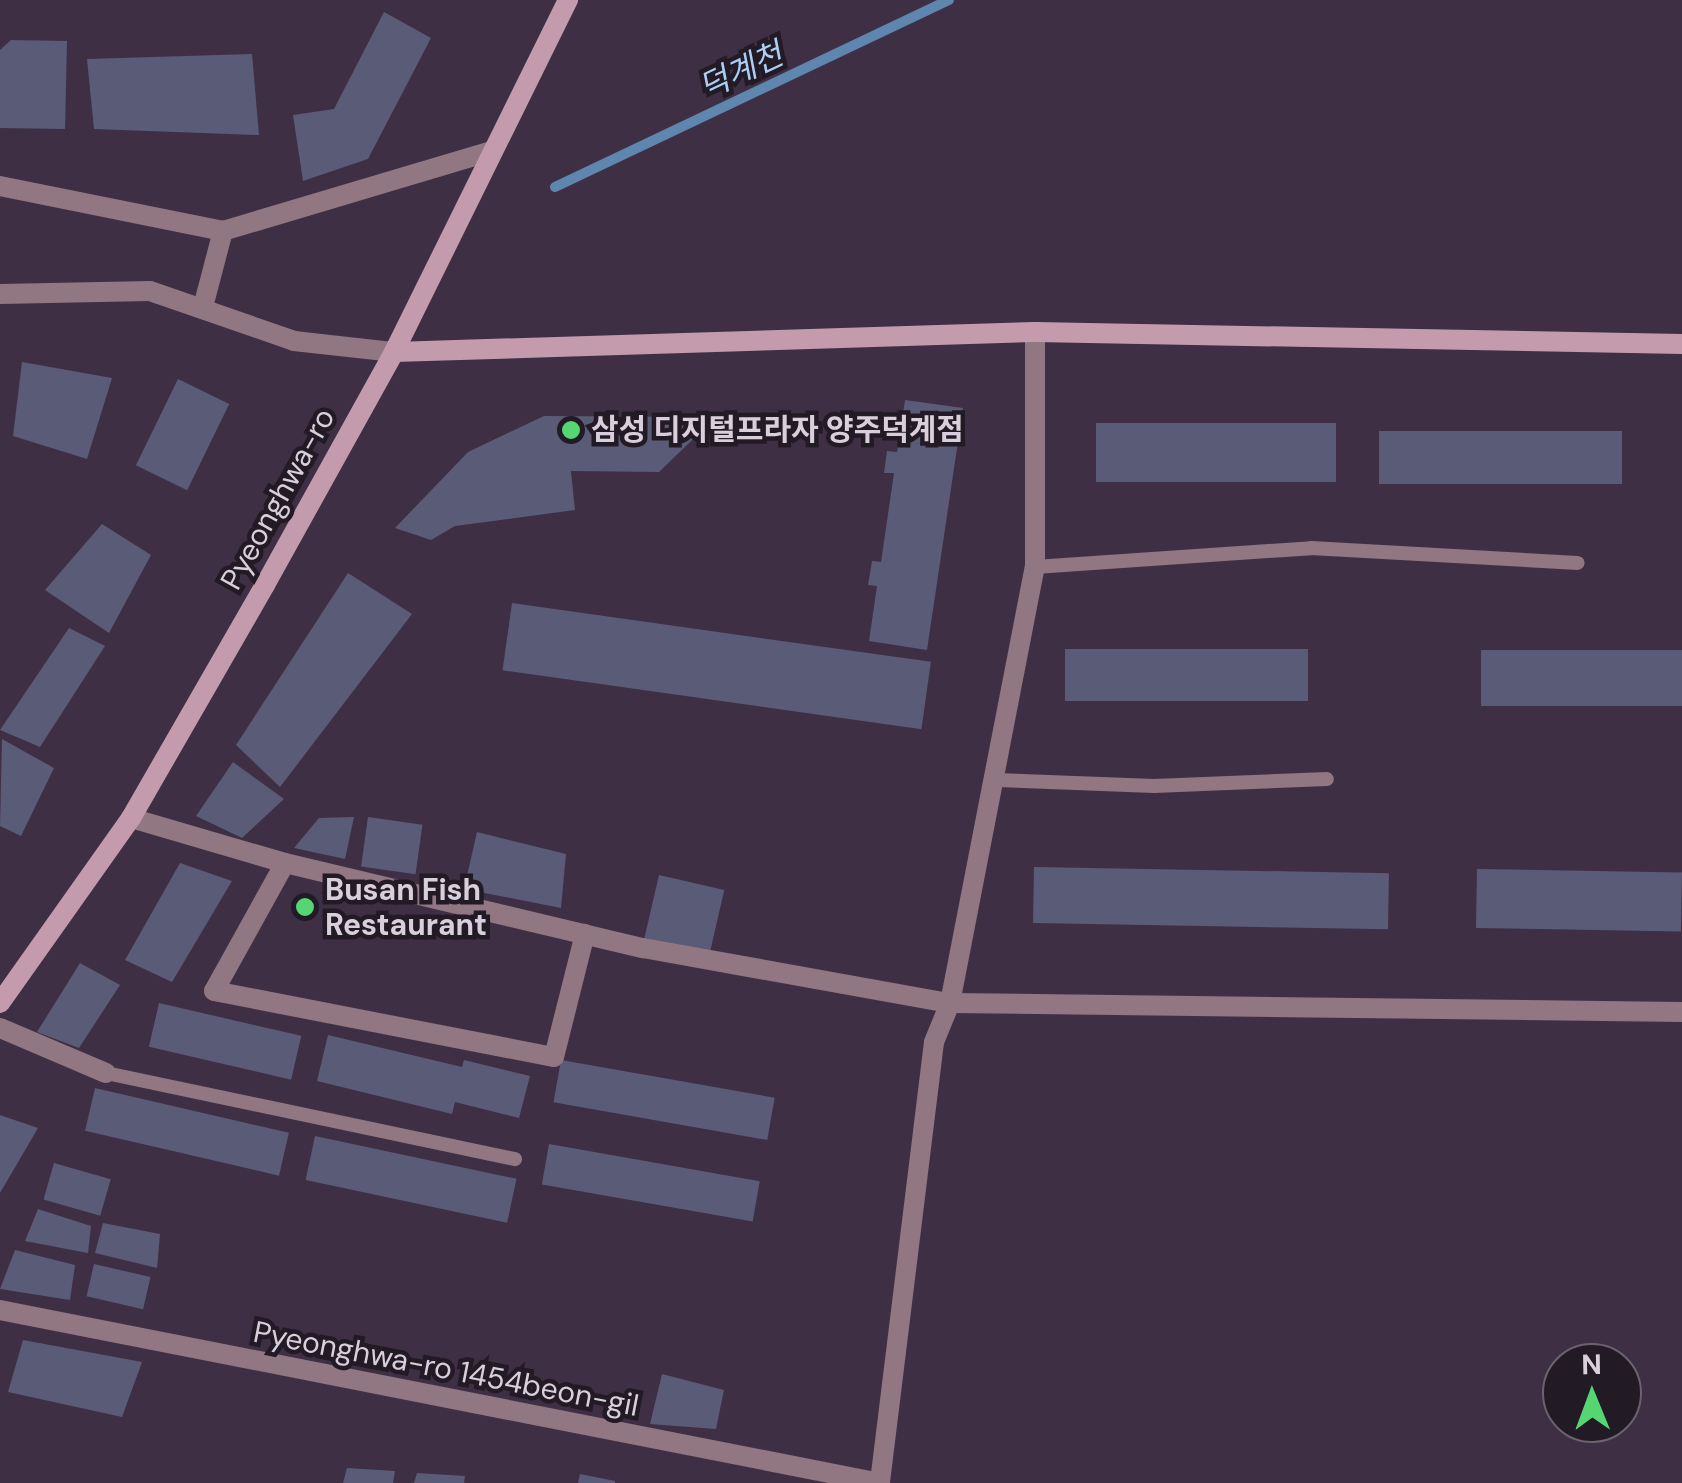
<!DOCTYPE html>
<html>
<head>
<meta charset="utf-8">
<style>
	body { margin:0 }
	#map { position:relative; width:1682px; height:1483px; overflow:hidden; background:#3f2f45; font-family:"DM Sans","Noto Sans KR",sans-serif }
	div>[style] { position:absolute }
	.stream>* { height:10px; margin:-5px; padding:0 5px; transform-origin:5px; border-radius:5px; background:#5e86af }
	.building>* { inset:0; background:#5a5b77; transform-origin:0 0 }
	.service>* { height:14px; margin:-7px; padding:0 7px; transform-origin:7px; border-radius:7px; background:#907782 }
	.minor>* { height:20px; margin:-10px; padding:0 10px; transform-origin:10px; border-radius:10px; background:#907782 }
	.tertiary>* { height:20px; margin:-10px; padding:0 10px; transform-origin:10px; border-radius:10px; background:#907782 }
	.secondary>* { height:20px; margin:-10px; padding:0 10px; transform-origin:10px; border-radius:10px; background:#c39bad }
	.dots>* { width:28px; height:28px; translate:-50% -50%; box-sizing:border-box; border:5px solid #221a25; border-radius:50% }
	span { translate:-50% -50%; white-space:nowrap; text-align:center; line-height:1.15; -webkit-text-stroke:9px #221a25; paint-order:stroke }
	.poi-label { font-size:30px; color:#d8cedc; font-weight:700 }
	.left { translate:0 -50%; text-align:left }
	.street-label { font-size:30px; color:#d8cedc }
	.water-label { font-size:32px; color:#abcff3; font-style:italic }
	.north { position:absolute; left:1542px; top:1343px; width:100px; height:100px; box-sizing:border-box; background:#221a25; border:2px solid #6b626e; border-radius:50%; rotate:359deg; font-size:28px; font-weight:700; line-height:40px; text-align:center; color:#d8cedc }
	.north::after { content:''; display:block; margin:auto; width:35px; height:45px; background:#55d672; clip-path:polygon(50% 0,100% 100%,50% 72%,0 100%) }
</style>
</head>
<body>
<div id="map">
	<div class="stream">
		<div style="left:555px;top:187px;width:436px;rotate:-25.4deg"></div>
	</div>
	<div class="building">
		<div style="clip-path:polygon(384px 12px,431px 38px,368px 159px,303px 181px,293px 115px,334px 109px)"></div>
		<div style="clip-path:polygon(11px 40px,67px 41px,65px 129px,0 128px,0 50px)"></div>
		<div style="clip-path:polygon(252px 54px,259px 135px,94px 129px,87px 59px)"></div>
		<div style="clip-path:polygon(22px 362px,112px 378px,87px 459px,13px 436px)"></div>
		<div style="left:178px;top:379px;width:57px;height:96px;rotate:26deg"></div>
		<div style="clip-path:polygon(905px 400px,963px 408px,927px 650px,869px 641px,877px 586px,868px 585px,872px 561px,881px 562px,894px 473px,884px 473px,887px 451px,897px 452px)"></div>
		<div style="clip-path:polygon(544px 416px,716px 417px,659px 472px,571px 471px,575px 510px,455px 526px,431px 540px,395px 528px,468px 452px)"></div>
		<div style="left:1096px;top:423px;width:240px;height:59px"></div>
		<div style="left:1379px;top:431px;width:243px;height:53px"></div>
		<div style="clip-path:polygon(102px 524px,151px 555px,109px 633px,45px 590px)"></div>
		<div style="clip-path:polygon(348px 573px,412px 614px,280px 787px,236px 745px)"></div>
		<div style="left:512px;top:603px;width:423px;height:68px;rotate:8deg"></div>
		<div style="clip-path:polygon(69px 628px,105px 646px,40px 747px,0 730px)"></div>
		<div style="left:1065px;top:649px;width:243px;height:52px"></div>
		<div style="left:1481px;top:650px;width:201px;height:56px"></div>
		<div style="clip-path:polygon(2px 739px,54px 768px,21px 836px,0 826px)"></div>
		<div style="clip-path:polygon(233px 762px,284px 799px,242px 838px,196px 816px)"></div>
		<div style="clip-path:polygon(354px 817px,345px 859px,294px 848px,319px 818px)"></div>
		<div style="left:368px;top:817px;width:55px;height:50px;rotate:8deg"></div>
		<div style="clip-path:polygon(477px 832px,566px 854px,561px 908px,464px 889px)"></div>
		<div style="clip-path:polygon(180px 863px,232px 881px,172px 982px,125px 960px)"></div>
		<div style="left:1034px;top:867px;width:355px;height:56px;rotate:1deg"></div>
		<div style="left:1477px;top:869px;width:205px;height:59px;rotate:1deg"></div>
		<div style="left:659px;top:875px;width:67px;height:65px;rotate:13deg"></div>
		<div style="clip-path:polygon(80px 963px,120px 985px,79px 1048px,37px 1032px)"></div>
		<div style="left:159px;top:1003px;width:146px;height:45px;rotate:13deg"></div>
		<div style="clip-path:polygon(328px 1035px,462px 1067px,464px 1060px,530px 1076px,519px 1118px,455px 1102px,452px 1114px,317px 1081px)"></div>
		<div style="left:561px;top:1060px;width:217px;height:43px;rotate:10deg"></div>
		<div style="left:95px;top:1088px;width:199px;height:44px;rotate:13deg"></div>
		<div style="clip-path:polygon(0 1115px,38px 1128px,0 1193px)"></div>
		<div style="left:315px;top:1136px;width:206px;height:45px;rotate:12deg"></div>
		<div style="left:549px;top:1144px;width:214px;height:41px;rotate:10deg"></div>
		<div style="left:54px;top:1163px;width:59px;height:38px;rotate:16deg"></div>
		<div style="clip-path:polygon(38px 1209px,91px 1226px,88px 1253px,25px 1241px)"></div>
		<div style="clip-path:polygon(103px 1223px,160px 1234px,157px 1268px,95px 1253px)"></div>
		<div style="clip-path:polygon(15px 1250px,75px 1265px,70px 1300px,0 1289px)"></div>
		<div style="left:94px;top:1264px;width:58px;height:33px;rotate:13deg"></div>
		<div style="clip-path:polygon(23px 1340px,142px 1362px,122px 1417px,8px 1392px)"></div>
		<div style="clip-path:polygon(662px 1374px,724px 1390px,716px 1429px,650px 1424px)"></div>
		<div style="clip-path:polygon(347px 1468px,395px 1471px,393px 1483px,343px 1483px)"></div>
		<div style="clip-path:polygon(417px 1473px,465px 1476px,464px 1483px,414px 1483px)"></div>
		<div style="clip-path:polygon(580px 1474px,615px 1481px,615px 1483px,578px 1483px)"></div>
	</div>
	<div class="service">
		<div style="left:1035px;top:567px;width:277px;rotate:-3.9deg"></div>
		<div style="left:1311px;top:548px;width:267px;rotate:3.2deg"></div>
		<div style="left:997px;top:780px;width:157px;rotate:2.2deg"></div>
		<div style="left:1154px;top:786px;width:173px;rotate:-2.3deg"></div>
		<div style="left:106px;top:1073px;width:418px;rotate:11.9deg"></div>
	</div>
	<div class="minor">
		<div style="left:0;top:186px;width:227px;rotate:11.4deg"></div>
		<div style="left:223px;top:231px;width:281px;rotate:-16.6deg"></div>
		<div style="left:203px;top:307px;width:79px;rotate:-75.3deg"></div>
		<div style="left:131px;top:818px;width:160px;rotate:16.3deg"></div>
		<div style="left:285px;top:863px;width:368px;rotate:13.4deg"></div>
		<div style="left:643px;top:948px;width:312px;rotate:10.2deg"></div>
		<div style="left:950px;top:1003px;width:732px;rotate:0.7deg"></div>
		<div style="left:285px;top:863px;width:146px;rotate:119deg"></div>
		<div style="left:214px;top:991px;width:346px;rotate:11deg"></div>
		<div style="left:554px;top:1057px;width:127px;rotate:-75.9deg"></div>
		<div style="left:0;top:1028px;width:115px;rotate:23deg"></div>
		<div style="left:0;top:1310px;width:897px;rotate:11.12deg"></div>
		<div style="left:880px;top:1482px;width:443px;rotate:-83deg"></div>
		<div style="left:934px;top:1042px;width:42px;rotate:-67.7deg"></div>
		<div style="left:950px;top:1003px;width:444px;rotate:-79deg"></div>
		<div style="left:1035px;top:567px;width:235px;rotate:-90deg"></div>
	</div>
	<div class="tertiary">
		<div style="left:0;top:294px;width:150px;rotate:-1.1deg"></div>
		<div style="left:150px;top:291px;width:152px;rotate:19.1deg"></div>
		<div style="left:294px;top:341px;width:101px;rotate:6.3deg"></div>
	</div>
	<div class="secondary">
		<div style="left:394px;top:352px;width:641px;rotate:-1.79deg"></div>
		<div style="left:1035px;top:332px;width:647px;rotate:1.06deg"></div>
		<div style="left:0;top:1003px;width:227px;rotate:-54.7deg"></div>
		<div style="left:131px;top:818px;width:269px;rotate:-60.1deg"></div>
		<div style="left:265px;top:585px;width:266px;rotate:-61deg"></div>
		<div style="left:394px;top:352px;width:393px;rotate:-63.7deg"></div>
	</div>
	<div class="dots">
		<div style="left:571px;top:430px;background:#55d672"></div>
		<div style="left:305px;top:907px;background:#55d672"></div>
	</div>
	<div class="poi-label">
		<span class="left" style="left:591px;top:430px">삼성 디지털프라자 양주덕계점</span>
		<span class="left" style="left:325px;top:907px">Busan Fish<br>Restaurant</span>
	</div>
	<div class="street-label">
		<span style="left:278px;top:499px;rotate:-61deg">Pyeonghwa-ro</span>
		<span style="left:446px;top:1369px;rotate:11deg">Pyeonghwa-ro 1454beon-gil</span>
	</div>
	<div class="water-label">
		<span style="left:741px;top:71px;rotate:-25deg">덕계천</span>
	</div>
	<div class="north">N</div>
</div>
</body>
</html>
